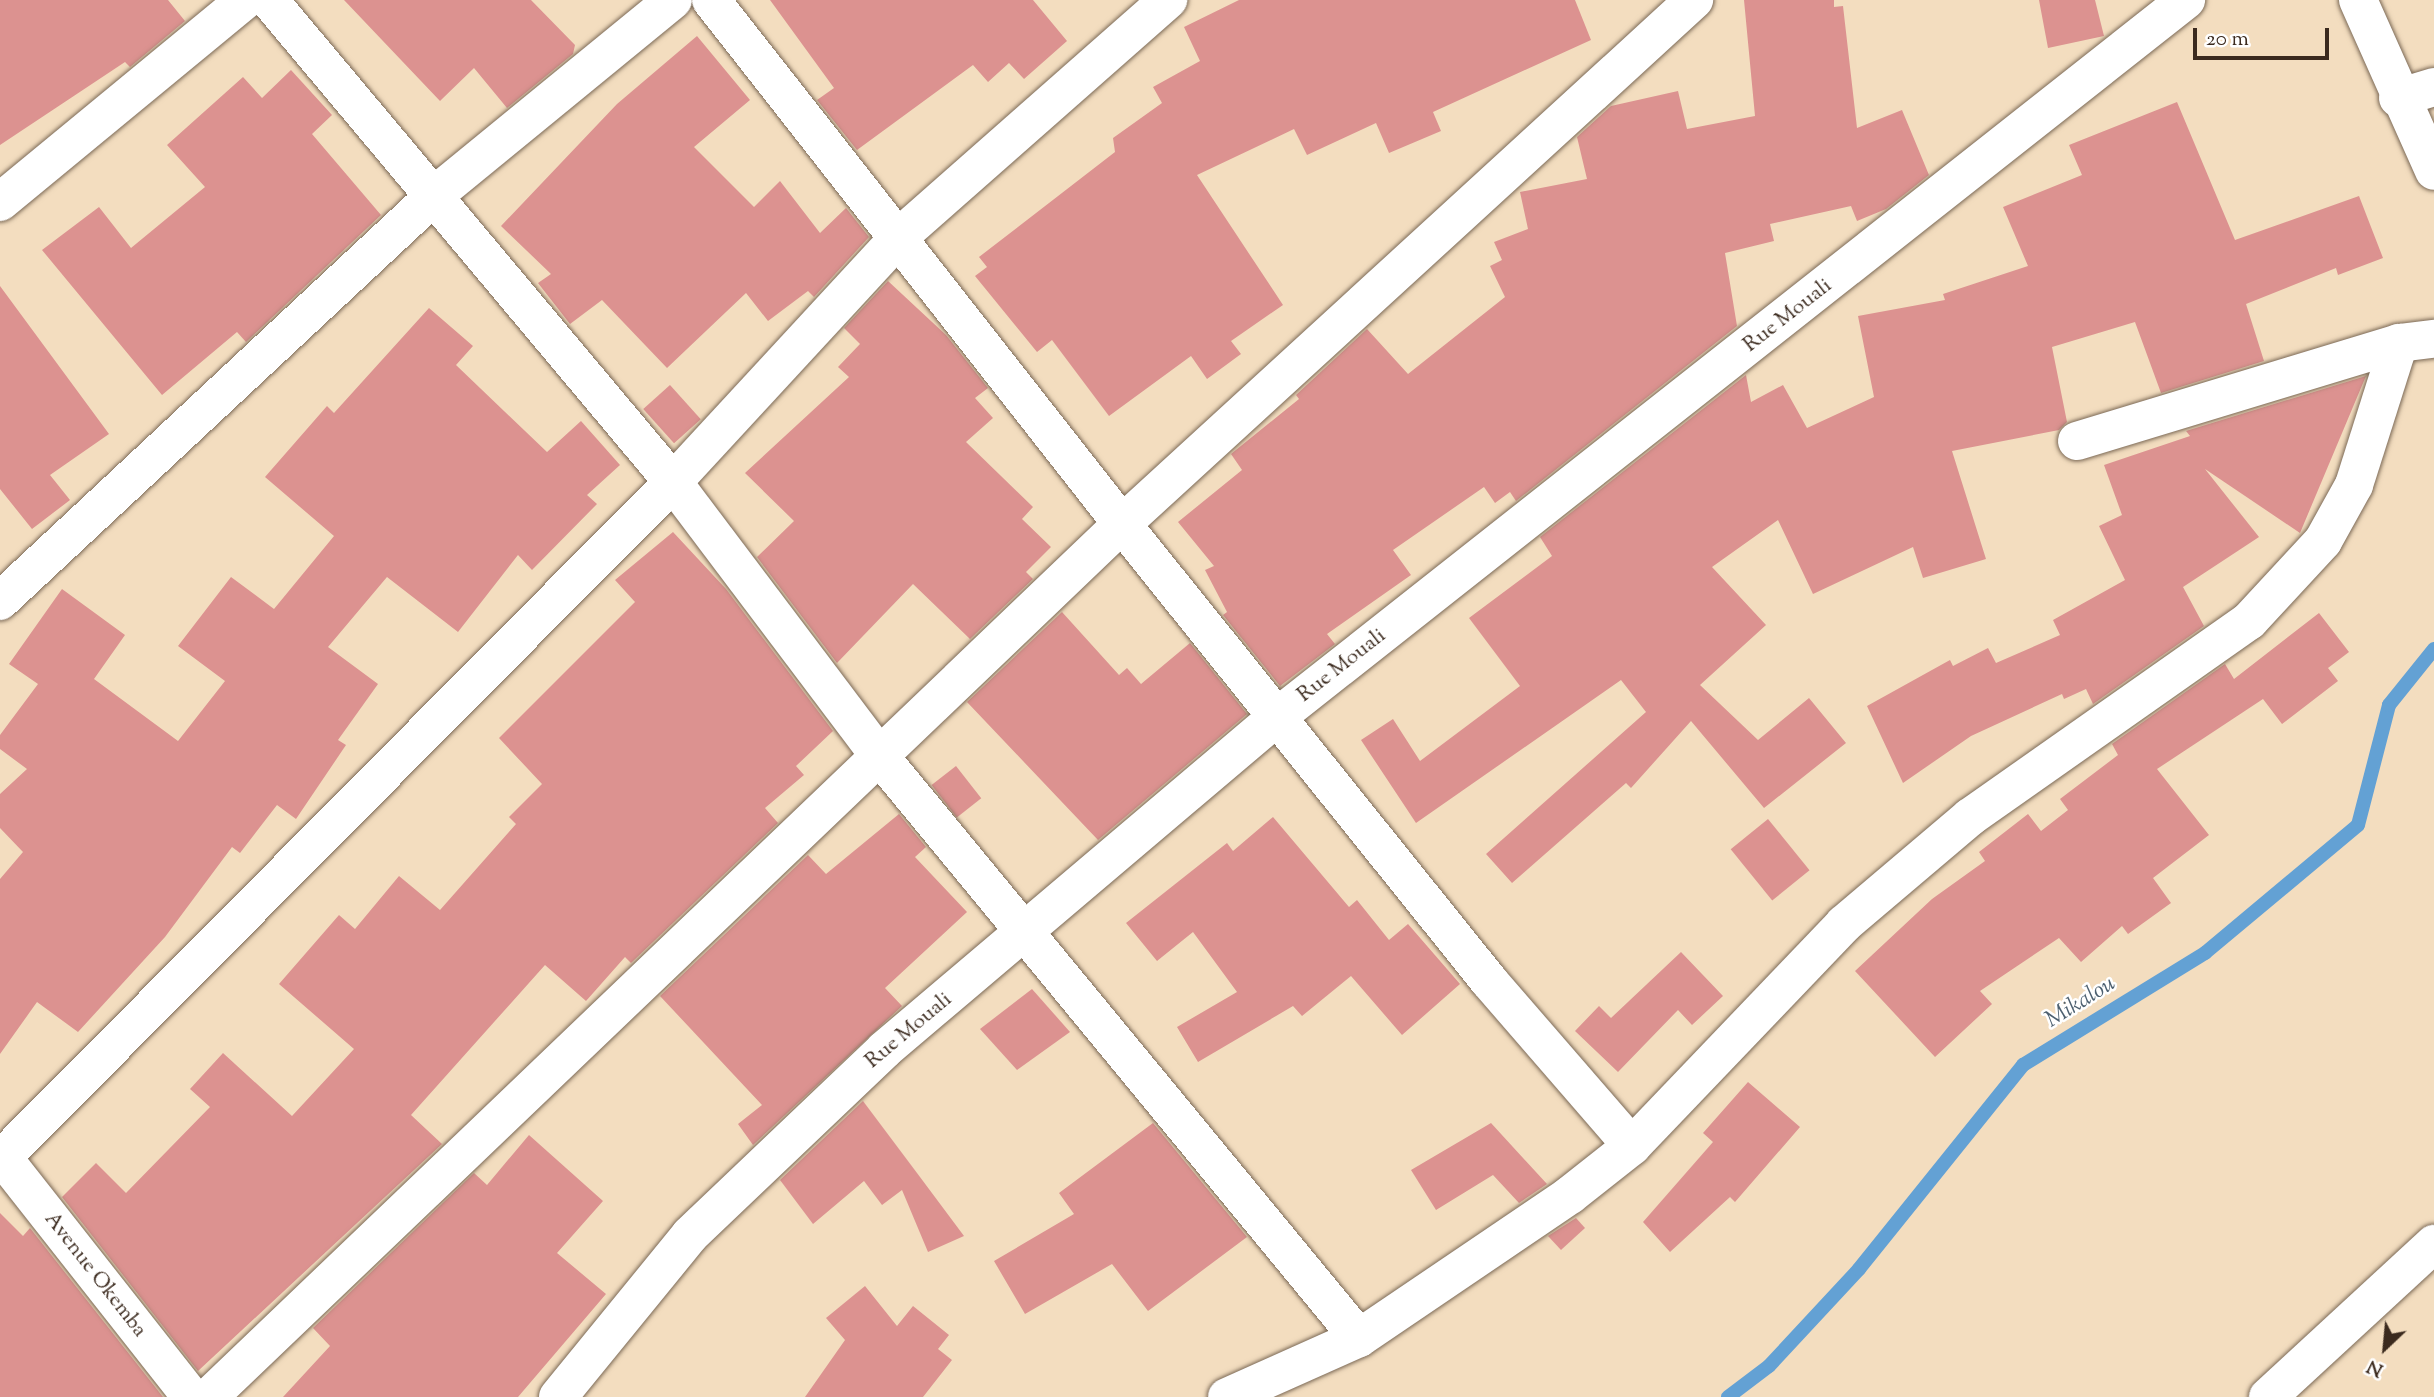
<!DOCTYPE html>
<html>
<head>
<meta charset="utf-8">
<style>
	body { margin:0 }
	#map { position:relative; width:2434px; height:1397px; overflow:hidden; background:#f3ddbf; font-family:"Sorts Mill Goudy",serif }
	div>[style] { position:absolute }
	.stream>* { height:14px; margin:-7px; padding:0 7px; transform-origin:7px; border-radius:7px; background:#63a1d4 }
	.building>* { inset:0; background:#dc9290; transform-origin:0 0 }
	.roads { filter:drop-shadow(0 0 2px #7b6956) drop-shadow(0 0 2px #7b6956) }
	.street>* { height:38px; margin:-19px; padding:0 19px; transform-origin:19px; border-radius:19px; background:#fff }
	.highway>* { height:38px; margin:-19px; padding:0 19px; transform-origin:19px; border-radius:19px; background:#fff }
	span { translate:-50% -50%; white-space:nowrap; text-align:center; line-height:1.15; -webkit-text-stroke:5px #fff; paint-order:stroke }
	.street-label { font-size:21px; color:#3b2a1e }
	.water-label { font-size:23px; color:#4d6070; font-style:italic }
	.north { position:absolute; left:2350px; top:1313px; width:70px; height:70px; -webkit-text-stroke:5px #fff; paint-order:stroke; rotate:206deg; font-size:19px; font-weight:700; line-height:28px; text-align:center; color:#3b2a1e }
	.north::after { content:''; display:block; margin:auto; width:24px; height:32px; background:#3b2a1e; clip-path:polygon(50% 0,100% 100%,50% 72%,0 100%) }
	.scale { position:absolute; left:2193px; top:28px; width:136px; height:32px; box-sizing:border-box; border:4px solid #3b2a1e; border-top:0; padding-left:9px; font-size:21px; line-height:24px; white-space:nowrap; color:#3b2a1e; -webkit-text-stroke:5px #fff; paint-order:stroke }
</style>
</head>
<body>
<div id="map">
	<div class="stream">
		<div style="left:1728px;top:1397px;width:51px;rotate:-37.1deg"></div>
		<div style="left:1769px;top:1366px;width:132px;rotate:-47.1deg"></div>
		<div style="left:1859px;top:1269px;width:262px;rotate:-51.2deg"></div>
		<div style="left:2023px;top:1065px;width:214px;rotate:-31.6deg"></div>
		<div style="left:2205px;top:953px;width:199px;rotate:-39.9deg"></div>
		<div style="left:2358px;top:825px;width:124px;rotate:-75.5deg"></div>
		<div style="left:2389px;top:705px;width:72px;rotate:-51.2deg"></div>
	</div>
	<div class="building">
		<div style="clip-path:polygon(0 0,168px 0,185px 21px,130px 67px,125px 62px,0 145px)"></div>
		<div style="clip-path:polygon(344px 0,531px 0,575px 45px,573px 54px,507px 108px,474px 68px,440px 101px)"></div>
		<div style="clip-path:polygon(770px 0,1033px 0,1067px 41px,1024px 79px,1009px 63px,988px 82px,973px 65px,857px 150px,817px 100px,834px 88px)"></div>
		<div style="clip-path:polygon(1239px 0,1575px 0,1591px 40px,1433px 112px,1441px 131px,1389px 153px,1376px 123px,1307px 155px,1294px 129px,1197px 175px,1283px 305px,1231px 341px,1241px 354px,1207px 379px,1191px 356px,1109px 416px,1052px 340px,1037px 352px,975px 276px,987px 267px,979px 257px,1115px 152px,1113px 138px,1162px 103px,1153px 87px,1200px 61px,1184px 27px)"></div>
		<div style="clip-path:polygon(1744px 0,1834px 0,1834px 7px,1843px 6px,1857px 128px,1902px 110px,1929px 175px,1886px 209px,1857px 221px,1851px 206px,1770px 224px,1774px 241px,1725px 253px,1737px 326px,1516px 501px,1510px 492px,1495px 503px,1484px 487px,1393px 550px,1411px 575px,1327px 634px,1335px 644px,1280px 686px,1223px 615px,1227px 612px,1205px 570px,1214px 566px,1178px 522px,1242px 470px,1231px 454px,1299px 399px,1296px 395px,1367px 329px,1408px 374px,1505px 297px,1490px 266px,1502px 260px,1494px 242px,1528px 229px,1520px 192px,1587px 179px,1577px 137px,1611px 106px,1678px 91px,1687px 129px,1755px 116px)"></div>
		<div style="clip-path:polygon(2039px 0,2095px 0,2104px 36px,2048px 48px)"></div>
		<div style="clip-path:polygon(697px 36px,750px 100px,694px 147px,754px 207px,780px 181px,820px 233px,846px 208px,869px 237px,814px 297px,808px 291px,768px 321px,746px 293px,667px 368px,602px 300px,570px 324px,538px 283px,551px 274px,501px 226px,617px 104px)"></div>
		<div style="clip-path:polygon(291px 70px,332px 115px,312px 134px,381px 215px,246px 342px,237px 332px,162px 395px,42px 250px,99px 207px,131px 248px,205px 187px,167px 145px,243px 77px,262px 98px)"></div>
		<div style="clip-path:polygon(2177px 102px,2235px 240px,2359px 196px,2383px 258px,2338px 275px,2336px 268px,2246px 304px,2264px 361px,2161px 393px,2135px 322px,2052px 347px,2067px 422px,2059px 430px,1952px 451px,1986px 559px,1923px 578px,1913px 547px,1813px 594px,1778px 520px,1712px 567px,1766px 625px,1700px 685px,1758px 740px,1809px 698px,1846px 743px,1764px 808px,1691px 721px,1631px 788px,1626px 783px,1512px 883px,1486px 854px,1646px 712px,1621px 680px,1416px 823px,1361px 740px,1393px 719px,1420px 761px,1520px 686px,1469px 618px,1552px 556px,1540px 537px,1746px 375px,1751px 402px,1783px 385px,1807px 428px,1874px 397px,1858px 316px,1945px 300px,1943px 294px,2028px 266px,2003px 207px,2082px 175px,2069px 145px)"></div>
		<div style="clip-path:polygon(888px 281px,946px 335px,988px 388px,975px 398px,993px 418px,966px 442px,1033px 507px,1022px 519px,1051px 547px,1026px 572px,1033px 579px,970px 639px,913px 584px,837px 663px,757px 557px,794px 521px,745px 473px,849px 377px,838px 367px,860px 344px,844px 328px)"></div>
		<div style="clip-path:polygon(0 286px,109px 434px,50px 475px,70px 500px,32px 529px,0 489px)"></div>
		<div style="clip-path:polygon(429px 308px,473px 346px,456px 365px,547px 452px,581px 421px,620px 465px,587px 495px,597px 504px,532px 570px,518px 555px,458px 632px,387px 577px,328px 647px,378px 684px,338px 740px,346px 745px,296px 819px,277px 805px,240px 853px,232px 847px,165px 937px,78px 1032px,37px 1002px,0 1054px,0 879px,23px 852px,0 828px,0 794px,27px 769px,0 749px,0 735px,38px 684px,9px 664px,62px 589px,125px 635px,94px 679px,178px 741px,225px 681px,178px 646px,231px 577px,274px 609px,334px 536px,265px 477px,327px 406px,334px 413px)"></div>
		<div style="clip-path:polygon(2366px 376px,2300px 533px,2205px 469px,2259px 537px,2183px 587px,2204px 626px,2093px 704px,2086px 689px,2064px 699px,2062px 694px,1971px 736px,1903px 783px,1867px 706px,1950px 660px,1953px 666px,1988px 648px,1996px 663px,2060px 635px,2053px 620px,2125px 580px,2099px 526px,2122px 515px,2104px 465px,2190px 436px,2186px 431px)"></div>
		<div style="left:670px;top:385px;width:46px;height:36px;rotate:48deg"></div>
		<div style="clip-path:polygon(673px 532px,726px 589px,833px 731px,796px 766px,804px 775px,765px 808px,778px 823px,631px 963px,625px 957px,586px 1001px,545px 965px,411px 1115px,442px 1144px,198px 1371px,62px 1197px,96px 1163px,126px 1193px,210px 1107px,190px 1089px,223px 1053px,292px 1116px,354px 1049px,279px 984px,339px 915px,355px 929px,399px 876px,440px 910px,516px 824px,509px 817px,542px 784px,499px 738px,635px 602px,615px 580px)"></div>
		<div style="clip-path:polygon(1062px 612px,1119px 675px,1127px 668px,1141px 684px,1190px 643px,1247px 714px,1098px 840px,967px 702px)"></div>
		<div style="clip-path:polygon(2319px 613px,2349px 652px,2328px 668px,2338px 681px,2282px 724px,2263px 699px,2157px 769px,2209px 835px,2153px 878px,2171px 903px,2128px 934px,2122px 926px,2081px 962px,2059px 938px,1980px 991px,1992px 1004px,1935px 1057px,1855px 971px,1932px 899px,1985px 861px,1979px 852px,2028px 814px,2041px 831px,2068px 810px,2060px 799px,2118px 755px,2112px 744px,2225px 664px,2234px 679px)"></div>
		<div style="left:956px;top:766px;width:41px;height:31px;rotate:52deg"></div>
		<div style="clip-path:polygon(899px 814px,926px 847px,915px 857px,967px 912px,885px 988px,902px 1006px,753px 1145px,738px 1124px,762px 1105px,660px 996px,808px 855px,826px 874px)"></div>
		<div style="clip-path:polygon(1273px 817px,1349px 907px,1357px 900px,1389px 940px,1408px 924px,1460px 984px,1402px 1035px,1351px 976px,1302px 1016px,1293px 1006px,1198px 1062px,1177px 1027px,1237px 992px,1193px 932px,1157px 961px,1126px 923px,1227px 843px,1233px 851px)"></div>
		<div style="left:1768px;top:819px;width:66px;height:48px;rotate:51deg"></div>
		<div style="clip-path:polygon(1681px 952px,1723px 996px,1692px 1025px,1678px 1010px,1618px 1072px,1575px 1031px,1599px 1006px,1611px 1018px)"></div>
		<div style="clip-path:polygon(1032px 989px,1070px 1032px,1017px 1070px,980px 1029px)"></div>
		<div style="clip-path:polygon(1748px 1082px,1800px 1127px,1735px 1202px,1730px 1197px,1670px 1252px,1643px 1222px,1713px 1142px,1703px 1133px)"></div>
		<div style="clip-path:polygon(863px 1101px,920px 1177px,964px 1236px,928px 1252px,902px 1190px,882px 1205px,864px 1181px,813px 1224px,780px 1180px)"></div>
		<div style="clip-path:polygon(1153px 1123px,1247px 1237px,1148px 1311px,1112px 1264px,1025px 1314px,994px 1261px,1074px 1214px,1059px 1193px)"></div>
		<div style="clip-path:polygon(1491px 1123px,1547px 1184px,1519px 1203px,1493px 1175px,1436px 1210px,1411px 1170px)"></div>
		<div style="clip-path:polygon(529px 1135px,603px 1201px,557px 1253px,606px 1294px,518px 1397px,283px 1397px,330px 1346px,313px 1328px,474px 1173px,487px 1185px)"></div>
		<div style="clip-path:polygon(0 1213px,23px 1236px,30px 1228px,163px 1397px,0 1397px)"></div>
		<div style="clip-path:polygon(1576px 1218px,1585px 1228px,1561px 1250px,1548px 1236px)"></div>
		<div style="clip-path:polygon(865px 1286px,897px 1326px,913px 1306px,949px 1335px,938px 1349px,952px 1360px,923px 1397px,805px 1397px,845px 1340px,826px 1318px)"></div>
	</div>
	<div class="roads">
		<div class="street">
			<div style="left:269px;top:0;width:629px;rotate:50.03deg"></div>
			<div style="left:673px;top:482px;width:347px;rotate:53deg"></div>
			<div style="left:882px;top:759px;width:750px;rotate:50.52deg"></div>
			<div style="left:711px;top:0;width:666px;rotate:51.89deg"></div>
			<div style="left:1122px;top:524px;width:586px;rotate:51.23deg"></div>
			<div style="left:1489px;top:981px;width:218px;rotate:49.1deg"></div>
			<div style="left:2398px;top:98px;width:38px;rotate:-17deg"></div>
			<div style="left:0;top:202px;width:318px;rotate:-39.5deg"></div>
			<div style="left:2077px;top:441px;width:337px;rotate:-16.9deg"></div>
			<div style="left:2399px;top:343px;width:35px;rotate:-7deg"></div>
			<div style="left:0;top:601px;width:596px;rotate:-43.03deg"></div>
			<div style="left:436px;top:194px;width:306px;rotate:-39.3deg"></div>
			<div style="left:0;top:1154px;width:309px;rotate:51.8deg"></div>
			<div style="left:0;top:1160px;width:955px;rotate:-45.21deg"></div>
			<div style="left:673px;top:482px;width:333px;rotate:-47.3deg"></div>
			<div style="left:899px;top:237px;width:359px;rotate:-41.4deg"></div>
			<div style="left:209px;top:1397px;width:1263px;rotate:-43.72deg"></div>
			<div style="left:1122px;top:524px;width:776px;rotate:-42.49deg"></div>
			<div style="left:558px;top:1397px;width:209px;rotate:-50.8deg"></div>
			<div style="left:690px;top:1235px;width:268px;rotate:-43.6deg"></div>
			<div style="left:884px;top:1050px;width:515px;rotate:-40.28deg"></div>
			<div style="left:1277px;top:717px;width:1158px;rotate:-38.27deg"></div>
			<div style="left:1227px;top:1397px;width:145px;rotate:-24.1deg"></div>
			<div style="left:1359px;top:1338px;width:255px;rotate:-34.1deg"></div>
			<div style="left:1570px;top:1195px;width:79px;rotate:-38.3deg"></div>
			<div style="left:1632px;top:1146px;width:307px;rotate:-46.3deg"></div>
			<div style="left:1844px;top:924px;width:165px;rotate:-40.3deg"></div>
			<div style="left:1970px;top:817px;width:341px;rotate:-35.1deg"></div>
			<div style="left:2249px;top:621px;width:109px;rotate:-47.2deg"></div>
			<div style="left:2323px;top:541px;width:64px;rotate:-61deg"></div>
			<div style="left:2354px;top:485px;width:149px;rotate:-72.4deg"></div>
			<div style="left:2268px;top:1397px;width:226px;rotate:-42.7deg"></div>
		</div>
		<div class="highway">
			<div style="left:2358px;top:0;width:187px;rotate:66deg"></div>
		</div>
	</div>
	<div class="street-label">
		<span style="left:1788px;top:316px;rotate:-38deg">Rue Mouali</span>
		<span style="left:1342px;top:666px;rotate:-38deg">Rue Mouali</span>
		<span style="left:909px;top:1031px;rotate:-40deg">Rue Mouali</span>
		<span style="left:95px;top:1275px;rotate:52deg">Avenue Okemba</span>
	</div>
	<div class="water-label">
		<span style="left:2081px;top:1003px;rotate:-32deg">Mikalou</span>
	</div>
	<div class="north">N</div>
	<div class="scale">20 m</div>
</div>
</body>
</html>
